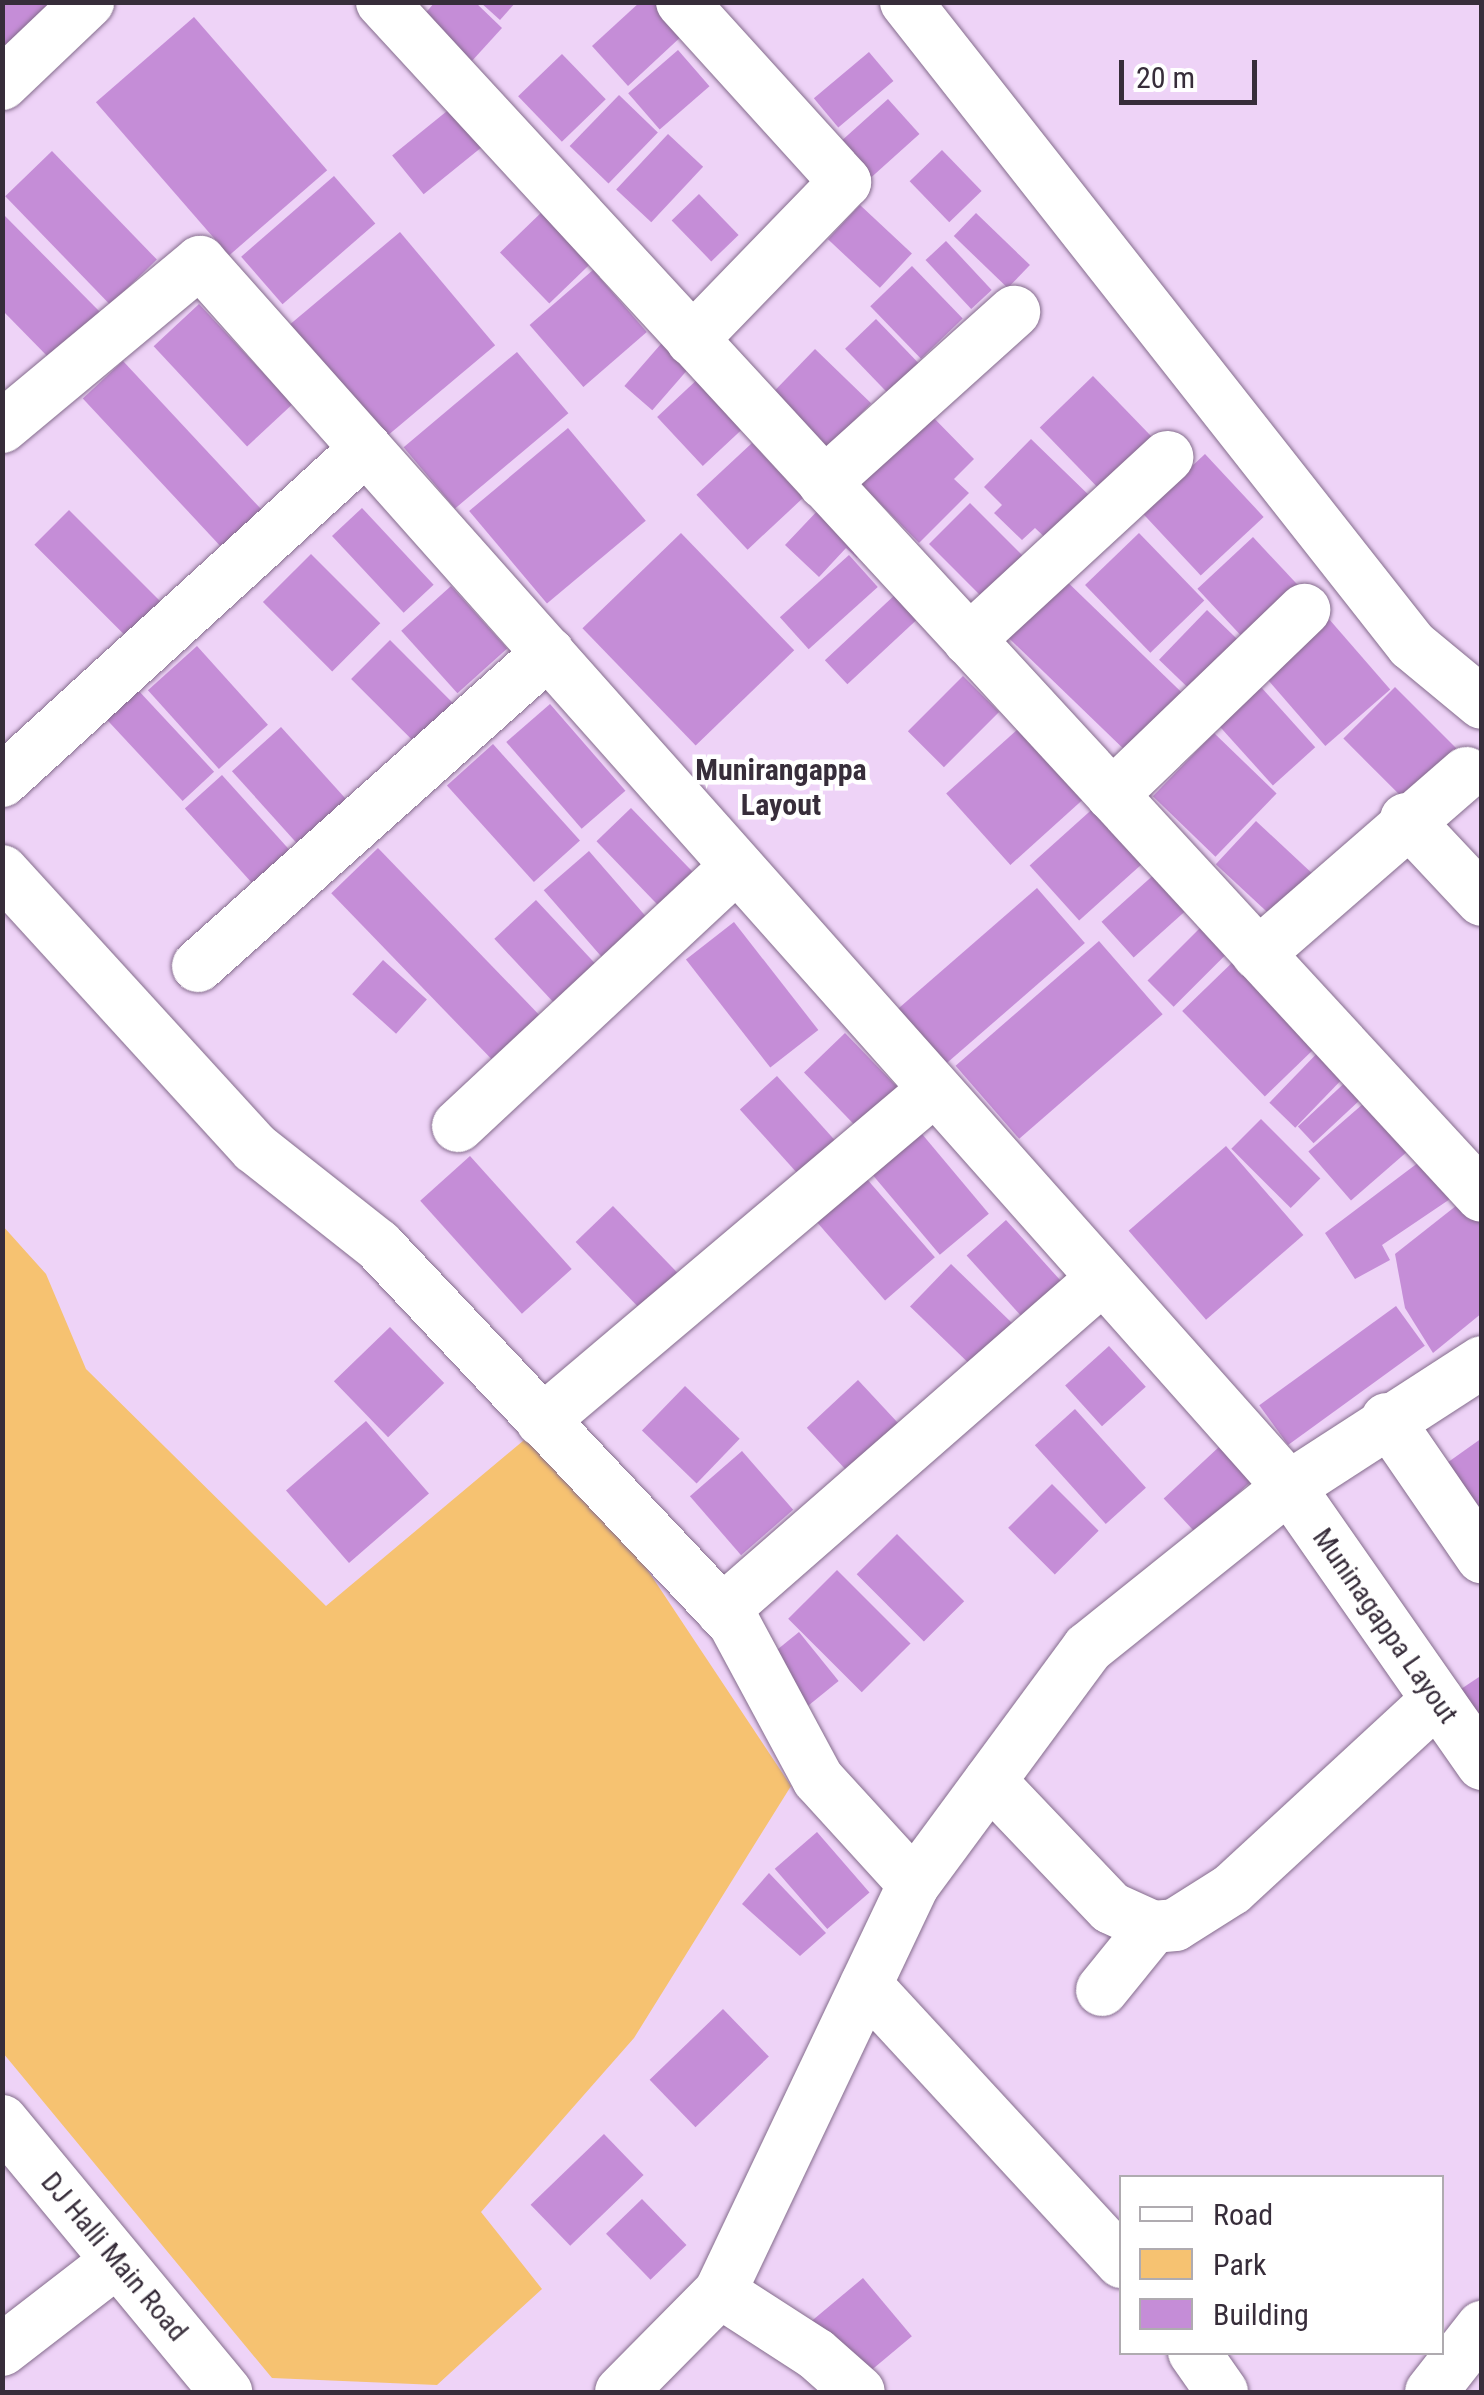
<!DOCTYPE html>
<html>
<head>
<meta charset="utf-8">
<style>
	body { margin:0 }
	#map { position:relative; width:1484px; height:2395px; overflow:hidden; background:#eed3f7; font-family:"Roboto Condensed",sans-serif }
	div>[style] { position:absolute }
	.green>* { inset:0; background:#f6c271 }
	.building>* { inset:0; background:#c58dd7; transform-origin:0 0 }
	.roads { filter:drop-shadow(0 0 2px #846c8c) drop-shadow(0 0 2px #846c8c) }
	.minor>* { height:52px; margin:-26px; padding:0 26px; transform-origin:26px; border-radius:26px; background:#fff }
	span { translate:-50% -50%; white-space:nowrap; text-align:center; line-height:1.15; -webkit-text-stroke:9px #fff; paint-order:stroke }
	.street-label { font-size:28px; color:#372d3a }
	.neighbourhood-label { font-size:30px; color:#372d3a; font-weight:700 }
	.frame { position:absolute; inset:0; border:5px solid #372d3a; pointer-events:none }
	.legend { position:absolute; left:1119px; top:2175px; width:325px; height:180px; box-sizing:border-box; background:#fff; border:2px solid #afabb0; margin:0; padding:12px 18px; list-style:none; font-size:30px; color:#372d3a }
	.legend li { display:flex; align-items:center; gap:20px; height:50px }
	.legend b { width:50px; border:2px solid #afabb0 }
	.scale { position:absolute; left:1119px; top:60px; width:138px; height:45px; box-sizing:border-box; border:5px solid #372d3a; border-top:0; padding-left:12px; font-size:30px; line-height:35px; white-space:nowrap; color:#372d3a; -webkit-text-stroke:8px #fff; paint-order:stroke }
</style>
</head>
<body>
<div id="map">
	<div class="green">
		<div style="clip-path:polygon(2px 1225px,46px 1274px,86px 1369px,326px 1606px,548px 1420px,791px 1786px,634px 2038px,481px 2212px,542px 2289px,437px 2385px,272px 2378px,3px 2053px)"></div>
	</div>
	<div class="building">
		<div style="clip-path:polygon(2px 2px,69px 2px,16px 60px,2px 47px)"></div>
		<div style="clip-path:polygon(435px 2px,475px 2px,502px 28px,471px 62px,422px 17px)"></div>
		<div style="clip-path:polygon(480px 2px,516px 2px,500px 20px)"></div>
		<div style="clip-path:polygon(640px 2px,658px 2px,685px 33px,628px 86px,592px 46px)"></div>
		<div style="left:194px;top:17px;width:203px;height:130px;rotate:49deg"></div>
		<div style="left:678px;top:50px;width:48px;height:66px;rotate:49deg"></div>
		<div style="left:869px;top:52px;width:38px;height:72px;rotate:50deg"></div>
		<div style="left:562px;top:54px;width:63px;height:61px;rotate:46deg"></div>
		<div style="left:619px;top:95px;width:54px;height:71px;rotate:44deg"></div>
		<div style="left:888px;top:99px;width:47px;height:67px;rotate:48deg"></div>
		<div style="left:452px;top:107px;width:50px;height:77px;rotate:51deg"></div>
		<div style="left:668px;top:134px;width:48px;height:76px;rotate:43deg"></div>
		<div style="left:942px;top:150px;width:57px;height:45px;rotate:46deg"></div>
		<div style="left:52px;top:151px;width:151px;height:65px;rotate:46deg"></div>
		<div style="left:334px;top:176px;width:63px;height:123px;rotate:49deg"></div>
		<div style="left:699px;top:194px;width:57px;height:38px;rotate:46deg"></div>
		<div style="left:860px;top:205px;width:71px;height:47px;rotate:43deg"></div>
		<div style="left:546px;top:208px;width:71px;height:64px;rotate:46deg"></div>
		<div style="clip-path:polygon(2px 213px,102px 314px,53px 362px,2px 310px)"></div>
		<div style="left:976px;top:213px;width:75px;height:32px;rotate:44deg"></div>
		<div style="left:400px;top:232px;width:148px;height:150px;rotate:50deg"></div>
		<div style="left:946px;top:241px;width:67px;height:28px;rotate:47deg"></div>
		<div style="left:912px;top:266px;width:73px;height:58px;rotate:46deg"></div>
		<div style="left:593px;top:270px;width:82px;height:84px;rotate:49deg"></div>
		<div style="left:199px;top:304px;width:137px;height:62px;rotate:47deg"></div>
		<div style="left:876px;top:319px;width:69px;height:43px;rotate:46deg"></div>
		<div style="left:667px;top:337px;width:37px;height:65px;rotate:41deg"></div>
		<div style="left:815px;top:349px;width:78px;height:64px;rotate:44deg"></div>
		<div style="left:517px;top:352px;width:80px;height:148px;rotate:50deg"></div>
		<div style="left:123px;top:361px;width:204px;height:55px;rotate:47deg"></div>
		<div style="left:701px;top:376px;width:67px;height:60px;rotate:47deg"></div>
		<div style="left:1093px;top:376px;width:88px;height:74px;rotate:46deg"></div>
		<div style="clip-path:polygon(925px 409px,974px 459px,954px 479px,969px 493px,919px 543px,855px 478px)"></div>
		<div style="left:568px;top:428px;width:121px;height:129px;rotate:50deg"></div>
		<div style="clip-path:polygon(1031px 439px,1095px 501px,1053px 545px,1035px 528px,1022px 540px,994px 513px,1002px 505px,984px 487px)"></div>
		<div style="left:752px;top:443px;width:75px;height:76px;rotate:47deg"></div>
		<div style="left:1205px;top:454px;width:86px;height:86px;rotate:47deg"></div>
		<div style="left:970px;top:503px;width:88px;height:58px;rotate:45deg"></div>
		<div style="clip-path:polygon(821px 507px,865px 549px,857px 558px,846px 548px,819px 577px,785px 545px)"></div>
		<div style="left:362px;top:508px;width:105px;height:41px;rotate:47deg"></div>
		<div style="left:69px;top:510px;width:139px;height:49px;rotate:45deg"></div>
		<div style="left:681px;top:533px;width:163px;height:137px;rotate:46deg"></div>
		<div style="left:1139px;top:533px;width:94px;height:75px;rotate:46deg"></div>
		<div style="left:1253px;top:537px;width:76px;height:76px;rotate:47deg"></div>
		<div style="left:311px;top:554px;width:98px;height:68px;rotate:45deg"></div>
		<div style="left:849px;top:555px;width:43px;height:93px;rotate:48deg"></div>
		<div style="left:1057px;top:572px;width:185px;height:81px;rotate:44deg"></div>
		<div style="left:451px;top:586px;width:84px;height:67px;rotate:48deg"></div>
		<div style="left:898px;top:592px;width:33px;height:100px;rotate:47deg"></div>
		<div style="left:1207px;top:610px;width:57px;height:69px;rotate:44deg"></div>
		<div style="left:1322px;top:611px;width:104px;height:86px;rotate:49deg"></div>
		<div style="left:390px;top:640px;width:90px;height:55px;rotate:45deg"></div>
		<div style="left:197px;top:646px;width:106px;height:66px;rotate:48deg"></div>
		<div style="left:963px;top:676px;width:51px;height:78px;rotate:45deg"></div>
		<div style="left:1251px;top:676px;width:96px;height:57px;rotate:48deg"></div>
		<div style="left:1395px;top:687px;width:88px;height:73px;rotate:45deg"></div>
		<div style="left:137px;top:689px;width:113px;height:43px;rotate:47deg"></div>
		<div style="left:550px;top:704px;width:115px;height:58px;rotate:49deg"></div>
		<div style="left:281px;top:727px;width:98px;height:66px;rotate:48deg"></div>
		<div style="left:1019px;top:728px;width:96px;height:98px;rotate:48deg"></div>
		<div style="left:1214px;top:733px;width:87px;height:88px;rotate:44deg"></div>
		<div style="left:493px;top:744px;width:130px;height:62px;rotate:48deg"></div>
		<div style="left:222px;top:775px;width:103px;height:50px;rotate:48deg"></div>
		<div style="left:1098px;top:804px;width:74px;height:92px;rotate:48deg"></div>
		<div style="left:631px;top:808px;width:104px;height:48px;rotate:46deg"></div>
		<div style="left:1256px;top:821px;width:88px;height:59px;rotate:43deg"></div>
		<div style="left:378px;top:848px;width:240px;height:65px;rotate:46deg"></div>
		<div style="left:589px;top:851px;width:105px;height:60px;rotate:49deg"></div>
		<div style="left:1158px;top:871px;width:48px;height:76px;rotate:48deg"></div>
		<div style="left:1037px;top:888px;width:73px;height:189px;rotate:49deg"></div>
		<div style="left:536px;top:900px;width:100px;height:57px;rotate:47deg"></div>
		<div style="left:1209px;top:919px;width:37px;height:87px;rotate:45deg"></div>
		<div style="left:734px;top:922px;width:137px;height:61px;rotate:52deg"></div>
		<div style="left:1099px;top:941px;width:97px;height:190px;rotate:49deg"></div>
		<div style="left:1239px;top:956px;width:119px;height:79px;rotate:46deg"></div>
		<div style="left:383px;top:960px;width:59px;height:46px;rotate:42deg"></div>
		<div style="left:845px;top:1033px;width:86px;height:57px;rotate:46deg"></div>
		<div style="left:1327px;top:1043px;width:36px;height:83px;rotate:44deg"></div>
		<div style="left:777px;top:1076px;width:104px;height:50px;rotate:48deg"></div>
		<div style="left:1352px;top:1076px;width:23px;height:74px;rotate:47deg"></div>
		<div style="left:1371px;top:1097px;width:65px;height:83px;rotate:49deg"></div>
		<div style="left:1261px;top:1119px;width:84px;height:42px;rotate:45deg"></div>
		<div style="left:922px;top:1134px;width:104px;height:64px;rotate:50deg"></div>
		<div style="left:1226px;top:1146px;width:118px;height:129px;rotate:49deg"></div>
		<div style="left:470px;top:1156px;width:152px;height:67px;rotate:48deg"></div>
		<div style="clip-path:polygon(1427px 1156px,1456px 1195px,1382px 1245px,1390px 1260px,1355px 1279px,1325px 1233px)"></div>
		<div style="left:866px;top:1178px;width:105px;height:66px;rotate:49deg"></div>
		<div style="clip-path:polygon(1466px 1198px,1482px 1216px,1482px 1313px,1433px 1353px,1405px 1308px,1395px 1254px)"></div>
		<div style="left:613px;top:1206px;width:101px;height:52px;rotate:46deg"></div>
		<div style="left:1006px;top:1220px;width:96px;height:53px;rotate:48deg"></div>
		<div style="left:951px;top:1264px;width:98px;height:59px;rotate:44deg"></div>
		<div style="left:1396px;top:1306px;width:49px;height:169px;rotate:54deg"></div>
		<div style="left:390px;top:1327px;width:78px;height:78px;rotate:46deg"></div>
		<div style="left:1109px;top:1346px;width:55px;height:59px;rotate:48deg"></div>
		<div style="left:858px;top:1380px;width:73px;height:70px;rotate:47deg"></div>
		<div style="left:685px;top:1386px;width:76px;height:62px;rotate:44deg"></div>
		<div style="left:1075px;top:1409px;width:106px;height:54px;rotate:48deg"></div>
		<div style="left:366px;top:1421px;width:96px;height:106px;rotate:49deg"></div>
		<div style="clip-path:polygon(1482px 1438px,1482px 1547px,1430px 1475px)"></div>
		<div style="left:1220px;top:1446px;width:47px;height:77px;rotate:47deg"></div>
		<div style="left:742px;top:1451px;width:78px;height:69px;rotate:49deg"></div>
		<div style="left:1052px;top:1484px;width:66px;height:62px;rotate:45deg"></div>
		<div style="left:897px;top:1534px;width:95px;height:57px;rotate:45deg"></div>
		<div style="left:837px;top:1570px;width:104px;height:69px;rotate:45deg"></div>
		<div style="left:799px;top:1632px;width:63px;height:46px;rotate:51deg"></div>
		<div style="clip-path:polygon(1482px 1675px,1482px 1718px,1461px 1689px)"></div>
		<div style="left:817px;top:1832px;width:80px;height:56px;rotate:49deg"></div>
		<div style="clip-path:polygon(769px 1873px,826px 1933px,800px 1956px,742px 1904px)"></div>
		<div style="left:723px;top:2009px;width:66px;height:102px;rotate:46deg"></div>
		<div style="left:604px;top:2134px;width:57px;height:102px;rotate:46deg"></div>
		<div style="left:642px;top:2199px;width:64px;height:50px;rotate:46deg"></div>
		<div style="left:863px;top:2278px;width:76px;height:69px;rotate:50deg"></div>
	</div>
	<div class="roads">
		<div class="minor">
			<div style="left:382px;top:2px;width:1623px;rotate:47.35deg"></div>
			<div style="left:682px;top:2px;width:243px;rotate:47.8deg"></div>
			<div style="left:845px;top:182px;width:220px;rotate:134.1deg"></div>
			<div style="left:906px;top:2px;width:818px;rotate:51.8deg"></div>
			<div style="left:1412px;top:645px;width:91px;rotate:39.6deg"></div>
			<div style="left:2px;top:84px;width:119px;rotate:-43.6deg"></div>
			<div style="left:2px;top:427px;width:258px;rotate:-39.8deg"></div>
			<div style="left:200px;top:262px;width:1639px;rotate:48.36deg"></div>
			<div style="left:1289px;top:1487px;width:338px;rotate:55.1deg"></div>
			<div style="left:824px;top:483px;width:256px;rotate:-42deg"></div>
			<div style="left:969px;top:640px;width:270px;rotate:-42.7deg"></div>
			<div style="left:2px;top:781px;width:493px;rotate:-42.4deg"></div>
			<div style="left:1112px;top:795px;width:267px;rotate:-43.9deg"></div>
			<div style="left:1406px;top:819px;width:111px;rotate:46.8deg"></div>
			<div style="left:2px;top:871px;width:375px;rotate:47.6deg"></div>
			<div style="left:255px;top:1148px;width:157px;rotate:38.3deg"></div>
			<div style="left:378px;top:1245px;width:519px;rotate:46.72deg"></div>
			<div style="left:734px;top:1623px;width:177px;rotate:61.7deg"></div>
			<div style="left:818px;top:1779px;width:142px;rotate:47.6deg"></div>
			<div style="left:1258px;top:954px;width:276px;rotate:-41deg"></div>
			<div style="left:198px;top:966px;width:470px;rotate:-41.8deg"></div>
			<div style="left:458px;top:1126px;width:381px;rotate:-43deg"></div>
			<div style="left:1387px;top:1419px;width:168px;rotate:55.5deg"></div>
			<div style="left:542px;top:1421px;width:514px;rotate:-40.19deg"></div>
			<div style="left:722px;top:1611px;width:506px;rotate:-41.15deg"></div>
			<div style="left:990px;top:1781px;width:175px;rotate:46.4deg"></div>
			<div style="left:1111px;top:1908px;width:46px;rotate:24.3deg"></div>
			<div style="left:1153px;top:1927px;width:22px;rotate:-5deg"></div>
			<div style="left:1175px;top:1925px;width:67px;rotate:-32.3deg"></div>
			<div style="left:1232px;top:1889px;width:279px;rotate:-42.7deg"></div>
			<div style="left:866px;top:1985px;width:377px;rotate:47.3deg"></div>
			<div style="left:1102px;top:1990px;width:81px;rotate:-51deg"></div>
			<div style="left:2px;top:2121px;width:352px;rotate:50.4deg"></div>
			<div style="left:720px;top:2292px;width:114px;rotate:32.9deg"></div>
			<div style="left:816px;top:2354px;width:57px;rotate:41.5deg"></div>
			<div style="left:2px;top:2350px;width:145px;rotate:-37.7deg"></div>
			<div style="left:1194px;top:2352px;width:49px;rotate:55deg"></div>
			<div style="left:621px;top:2392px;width:141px;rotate:-45.3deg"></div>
			<div style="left:720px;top:2292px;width:452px;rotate:-64.6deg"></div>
			<div style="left:914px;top:1884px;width:293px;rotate:-53.6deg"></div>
			<div style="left:1088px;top:1648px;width:258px;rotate:-38.7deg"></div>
			<div style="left:1289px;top:1487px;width:230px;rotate:-32.9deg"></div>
			<div style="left:1431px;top:2392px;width:83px;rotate:-51.9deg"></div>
		</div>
	</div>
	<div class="street-label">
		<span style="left:1385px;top:1626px;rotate:55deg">Muninagappa Layout</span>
		<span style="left:114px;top:2257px;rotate:50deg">DJ Halli Main Road</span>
	</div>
	<div class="neighbourhood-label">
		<span style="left:781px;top:787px">Munirangappa<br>Layout</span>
	</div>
	<div class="frame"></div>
	<ul class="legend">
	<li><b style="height:12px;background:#fff"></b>Road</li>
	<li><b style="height:28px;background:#f6c271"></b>Park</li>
	<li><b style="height:28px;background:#c58dd7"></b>Building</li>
	</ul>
	<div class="scale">20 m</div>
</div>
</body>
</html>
